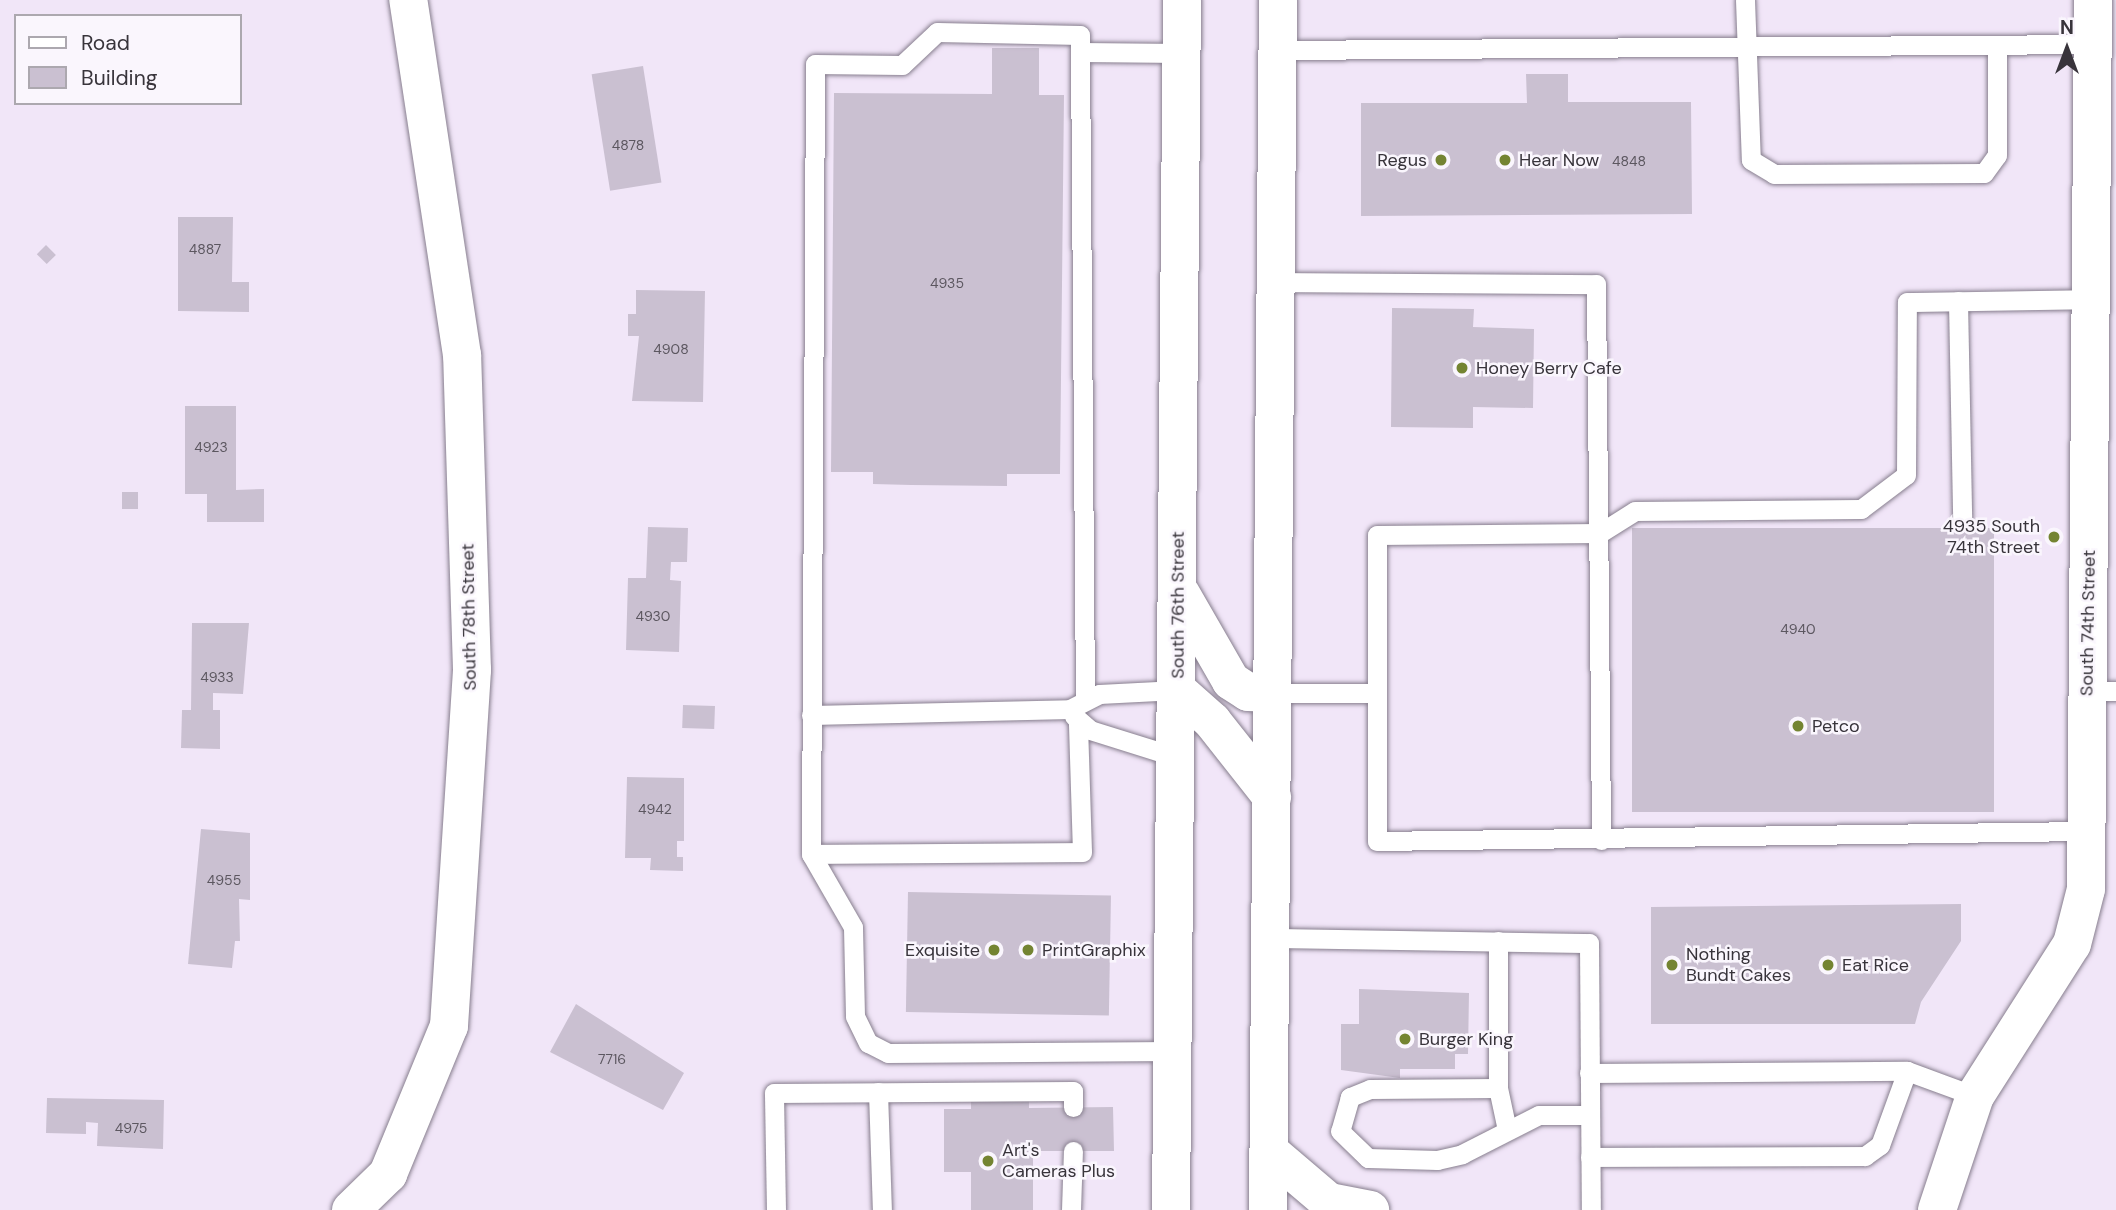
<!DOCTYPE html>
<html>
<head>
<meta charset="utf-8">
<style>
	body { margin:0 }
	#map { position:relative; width:2116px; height:1210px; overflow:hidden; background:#f1e6f8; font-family:"DM Sans",sans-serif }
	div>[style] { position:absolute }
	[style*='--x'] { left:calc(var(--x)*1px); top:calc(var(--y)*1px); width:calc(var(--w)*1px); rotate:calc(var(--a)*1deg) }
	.building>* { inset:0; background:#cac0d1; transform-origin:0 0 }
	.roads { filter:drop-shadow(0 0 2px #877e8e) drop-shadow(0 0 2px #877e8e) }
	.service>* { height:19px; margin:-9.5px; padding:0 9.5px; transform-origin:9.5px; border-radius:9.5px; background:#fff }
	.minor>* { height:38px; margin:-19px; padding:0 19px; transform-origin:19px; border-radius:19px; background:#fff }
	.tertiary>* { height:38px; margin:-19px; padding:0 19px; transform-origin:19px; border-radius:19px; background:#fff }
	.secondary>* { height:38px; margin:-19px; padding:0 19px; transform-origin:19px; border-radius:19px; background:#fff }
	.dots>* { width:19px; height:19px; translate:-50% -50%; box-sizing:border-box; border:4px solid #faf6fd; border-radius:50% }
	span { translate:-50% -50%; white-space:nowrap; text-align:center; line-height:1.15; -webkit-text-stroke:5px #faf6fd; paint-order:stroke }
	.number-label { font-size:14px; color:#5c5760 }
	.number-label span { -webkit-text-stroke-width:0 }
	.poi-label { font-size:18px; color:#38343b }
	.right { translate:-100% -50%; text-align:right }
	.left { translate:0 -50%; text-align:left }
	.street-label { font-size:18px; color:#38343b }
	.legend { position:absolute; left:14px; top:14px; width:228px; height:91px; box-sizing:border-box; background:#faf6fd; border:2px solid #aca8af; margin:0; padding:9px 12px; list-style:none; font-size:21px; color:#38343b }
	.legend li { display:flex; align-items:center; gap:14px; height:35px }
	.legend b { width:35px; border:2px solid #aca8af }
	.north { position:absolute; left:2032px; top:14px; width:70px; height:70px; -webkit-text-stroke:5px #faf6fd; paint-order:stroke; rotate:0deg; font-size:19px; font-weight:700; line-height:28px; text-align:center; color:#38343b }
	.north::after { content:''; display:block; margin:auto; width:24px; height:32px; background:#38343b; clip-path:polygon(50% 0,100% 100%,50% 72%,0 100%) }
</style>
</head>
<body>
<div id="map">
	<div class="building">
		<i style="clip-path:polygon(992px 48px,1039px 48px,1039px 95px,1064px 95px,1060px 474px,1007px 474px,1007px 486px,911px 485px,873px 484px,873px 472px,831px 472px,834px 93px,992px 94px)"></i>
		<i style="left:643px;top:66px;width:118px;height:52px;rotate:81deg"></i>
		<i style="clip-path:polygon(1526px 74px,1568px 74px,1568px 102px,1691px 102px,1692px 214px,1361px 216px,1361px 103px,1527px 103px)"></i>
		<i style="clip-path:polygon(178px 217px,233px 217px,232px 282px,249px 282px,249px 312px,178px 311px)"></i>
		<i style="left:46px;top:245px;width:14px;height:13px;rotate:45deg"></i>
		<i style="clip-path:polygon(636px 290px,705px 291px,703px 402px,632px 401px,639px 336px,628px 336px,628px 314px,636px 314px)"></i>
		<i style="clip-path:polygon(1392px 308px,1474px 309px,1473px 327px,1534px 329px,1533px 408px,1473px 407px,1473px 428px,1391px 427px)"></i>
		<i style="clip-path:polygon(185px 406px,236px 406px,236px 490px,264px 489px,264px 522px,207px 522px,207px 494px,185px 494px)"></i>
		<i style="left:122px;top:492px;width:16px;height:17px"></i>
		<i style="clip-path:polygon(648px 527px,688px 528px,687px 562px,671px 562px,670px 580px,681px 581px,679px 652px,626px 650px,628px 578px,646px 578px)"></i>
		<i style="left:1632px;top:528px;width:362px;height:284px"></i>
		<i style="clip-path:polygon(192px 623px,249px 623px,243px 694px,213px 693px,213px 710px,220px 710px,220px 749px,181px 748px,182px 710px,191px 710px)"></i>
		<i style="left:683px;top:705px;width:32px;height:23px;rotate:2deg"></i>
		<i style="clip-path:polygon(627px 777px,684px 778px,684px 841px,677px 841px,677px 857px,683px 857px,683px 871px,650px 870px,651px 858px,625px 858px)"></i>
		<i style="clip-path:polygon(201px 829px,250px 833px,250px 900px,239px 899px,240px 941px,235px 941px,232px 968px,188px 964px)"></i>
		<i style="left:908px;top:892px;width:203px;height:120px;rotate:1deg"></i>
		<i style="clip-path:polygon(1961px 904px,1961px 941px,1921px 1002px,1915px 1024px,1651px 1024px,1651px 907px)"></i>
		<i style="clip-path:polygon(1359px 989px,1469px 993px,1468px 1054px,1455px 1054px,1455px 1069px,1400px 1069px,1400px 1078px,1341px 1070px,1341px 1024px,1359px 1024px)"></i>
		<i style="clip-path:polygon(576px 1004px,684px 1073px,663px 1110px,550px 1052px)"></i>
		<i style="clip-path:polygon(47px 1098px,164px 1100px,163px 1149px,97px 1146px,98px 1123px,86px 1122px,86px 1134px,46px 1133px)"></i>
		<i style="clip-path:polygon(971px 1100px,1029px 1100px,1029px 1108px,1113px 1107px,1114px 1151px,1033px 1151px,1033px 1210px,971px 1210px,971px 1172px,944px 1172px,944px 1109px,971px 1109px)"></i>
	</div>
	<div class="roads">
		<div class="service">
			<i style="--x:1745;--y:0;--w:160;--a:87.9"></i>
			<i style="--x:1751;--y:160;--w:27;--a:31"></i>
			<i style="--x:1774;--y:174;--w:210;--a:-0.3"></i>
			<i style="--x:1984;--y:173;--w:22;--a:-54"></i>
			<i style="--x:1997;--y:155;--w:110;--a:-90"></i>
			<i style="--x:1278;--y:50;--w:814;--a:-0.42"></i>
			<i style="--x:1080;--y:52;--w:646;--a:89.56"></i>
			<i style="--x:1276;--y:282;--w:320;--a:0.4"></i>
			<i style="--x:1596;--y:284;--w:556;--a:89.48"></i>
			<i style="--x:1958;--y:301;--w:217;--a:88.9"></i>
			<i style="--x:2088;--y:691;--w:28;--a:0"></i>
			<i style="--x:1271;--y:693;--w:106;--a:0"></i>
			<i style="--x:1377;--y:693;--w:148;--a:90"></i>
			<i style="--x:1377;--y:841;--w:710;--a:-0.81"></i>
			<i style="--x:1377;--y:693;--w:158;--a:-90"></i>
			<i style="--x:1377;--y:535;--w:223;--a:-0.5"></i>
			<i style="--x:1600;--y:533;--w:41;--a:-32.2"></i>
			<i style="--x:1635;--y:511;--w:226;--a:-0.5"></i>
			<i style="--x:1861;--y:509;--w:56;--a:-37.1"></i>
			<i style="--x:1906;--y:475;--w:173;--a:-89.7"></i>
			<i style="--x:1907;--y:302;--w:184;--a:-0.9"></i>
			<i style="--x:811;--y:715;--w:259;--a:-1.3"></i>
			<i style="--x:1070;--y:709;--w:33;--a:-27"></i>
			<i style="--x:1099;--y:694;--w:78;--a:-2.9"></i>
			<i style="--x:1074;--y:716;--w:21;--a:41"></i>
			<i style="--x:1090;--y:730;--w:90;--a:17.4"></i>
			<i style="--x:811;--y:854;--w:271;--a:-0.4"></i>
			<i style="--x:1082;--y:852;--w:129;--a:-91.8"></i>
			<i style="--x:1271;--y:938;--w:318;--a:0.9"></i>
			<i style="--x:1589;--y:943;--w:267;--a:89.6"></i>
			<i style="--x:1498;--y:941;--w:147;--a:90"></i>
			<i style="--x:1498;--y:1088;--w:43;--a:77.9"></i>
			<i style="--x:1173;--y:1051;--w:285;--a:179.6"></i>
			<i style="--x:888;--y:1053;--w:22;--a:-153"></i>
			<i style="--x:868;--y:1043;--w:30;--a:-116"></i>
			<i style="--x:855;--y:1016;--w:89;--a:-91.3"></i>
			<i style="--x:853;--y:927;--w:84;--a:-119.9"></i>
			<i style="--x:811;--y:854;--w:790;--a:-89.71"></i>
			<i style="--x:815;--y:64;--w:87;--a:0.7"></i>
			<i style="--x:902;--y:65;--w:48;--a:-43.3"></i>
			<i style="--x:937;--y:32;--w:143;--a:1.2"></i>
			<i style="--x:1080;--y:35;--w:17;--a:90"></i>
			<i style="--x:1080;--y:52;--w:101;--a:0.6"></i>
			<i style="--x:1907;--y:1071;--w:72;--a:20.2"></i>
			<i style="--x:1589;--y:1073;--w:318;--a:-0.4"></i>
			<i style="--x:1907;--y:1071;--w:79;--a:110"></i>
			<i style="--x:1880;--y:1145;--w:19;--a:144"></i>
			<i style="--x:1865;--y:1156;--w:275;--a:179.8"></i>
			<i style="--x:1498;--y:1088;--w:128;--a:179.6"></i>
			<i style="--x:1370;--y:1089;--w:22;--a:158"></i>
			<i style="--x:1350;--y:1097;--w:35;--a:106"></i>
			<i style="--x:1340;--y:1131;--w:39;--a:44"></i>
			<i style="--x:1368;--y:1158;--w:69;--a:1.7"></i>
			<i style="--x:1437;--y:1160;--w:26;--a:-13"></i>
			<i style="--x:1462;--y:1154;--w:86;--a:-26.9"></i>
			<i style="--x:1539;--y:1115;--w:51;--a:0"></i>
			<i style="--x:878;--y:1092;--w:118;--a:88.1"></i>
			<i style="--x:776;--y:1210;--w:117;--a:-91"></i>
			<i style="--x:774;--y:1093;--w:299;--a:-0.4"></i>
			<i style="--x:1073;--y:1091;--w:16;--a:90"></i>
			<i style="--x:1071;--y:1210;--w:59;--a:-88.1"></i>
		</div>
		<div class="minor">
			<i style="--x:351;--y:1210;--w:52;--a:-44.2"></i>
			<i style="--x:388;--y:1174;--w:160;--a:-67.6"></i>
			<i style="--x:449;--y:1026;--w:357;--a:-86.3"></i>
			<i style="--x:472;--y:670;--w:315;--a:-91.8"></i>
			<i style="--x:462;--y:355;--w:359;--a:-98.6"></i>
		</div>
		<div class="tertiary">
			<i style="--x:1937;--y:1210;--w:120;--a:-71.6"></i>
			<i style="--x:1975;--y:1096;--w:180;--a:-57.5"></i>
			<i style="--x:2072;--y:944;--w:57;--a:-75.7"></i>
			<i style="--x:2086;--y:889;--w:889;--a:-89.55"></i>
		</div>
		<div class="secondary">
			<i style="--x:1181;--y:594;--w:100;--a:60.1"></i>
			<i style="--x:1231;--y:681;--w:20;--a:33"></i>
			<i style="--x:1248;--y:692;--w:23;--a:2"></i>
			<i style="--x:1177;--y:690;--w:47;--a:41.5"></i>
			<i style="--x:1212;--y:721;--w:97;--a:51.7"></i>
			<i style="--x:1269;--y:1151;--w:79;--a:40.4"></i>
			<i style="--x:1329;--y:1202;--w:42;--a:11"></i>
			<i style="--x:1171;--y:1210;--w:1210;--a:-89.48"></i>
			<i style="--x:1268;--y:1210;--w:1210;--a:-89.53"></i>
		</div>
	</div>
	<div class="dots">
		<i style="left:1441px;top:160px;background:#748432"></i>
		<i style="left:1505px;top:160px;background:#748432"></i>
		<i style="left:1462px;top:368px;background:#748432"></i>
		<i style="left:2054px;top:537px;background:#748432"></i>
		<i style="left:1798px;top:726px;background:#748432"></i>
		<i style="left:994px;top:950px;background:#748432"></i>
		<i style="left:1028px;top:950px;background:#748432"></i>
		<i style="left:1672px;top:965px;background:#748432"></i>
		<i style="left:1828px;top:965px;background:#748432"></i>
		<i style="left:1405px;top:1039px;background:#748432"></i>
		<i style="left:988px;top:1161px;background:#748432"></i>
	</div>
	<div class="number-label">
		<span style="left:628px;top:145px">4878</span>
		<span style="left:1629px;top:161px">4848</span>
		<span style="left:205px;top:249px">4887</span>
		<span style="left:947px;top:283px">4935</span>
		<span style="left:671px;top:349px">4908</span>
		<span style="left:211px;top:447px">4923</span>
		<span style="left:653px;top:616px">4930</span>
		<span style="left:1798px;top:629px">4940</span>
		<span style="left:217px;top:677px">4933</span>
		<span style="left:655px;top:809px">4942</span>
		<span style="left:224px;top:880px">4955</span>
		<span style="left:612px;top:1059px">7716</span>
		<span style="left:131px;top:1128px">4975</span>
	</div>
	<div class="poi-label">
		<span class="right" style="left:1427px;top:160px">Regus</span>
		<span class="left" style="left:1519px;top:160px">Hear Now</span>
		<span class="left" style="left:1476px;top:368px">Honey Berry Cafe</span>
		<span class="right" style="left:2040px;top:537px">4935 South<br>74th Street</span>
		<span class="left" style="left:1812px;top:726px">Petco</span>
		<span class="right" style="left:980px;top:950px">Exquisite</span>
		<span class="left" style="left:1042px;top:950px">PrintGraphix</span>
		<span class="left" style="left:1686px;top:965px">Nothing<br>Bundt Cakes</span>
		<span class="left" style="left:1842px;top:965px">Eat Rice</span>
		<span class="left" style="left:1419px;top:1039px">Burger King</span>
		<span class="left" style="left:1002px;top:1161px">Art's<br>Cameras Plus</span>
	</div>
	<div class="street-label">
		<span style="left:1178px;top:605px;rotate:-90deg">South 76th Street</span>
		<span style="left:469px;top:617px;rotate:-91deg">South 78th Street</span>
		<span style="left:2088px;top:623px;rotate:-89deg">South 74th Street</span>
	</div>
	<ul class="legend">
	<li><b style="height:9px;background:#fff"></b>Road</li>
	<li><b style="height:19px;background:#cac0d1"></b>Building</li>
	</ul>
	<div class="north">N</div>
</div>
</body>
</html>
